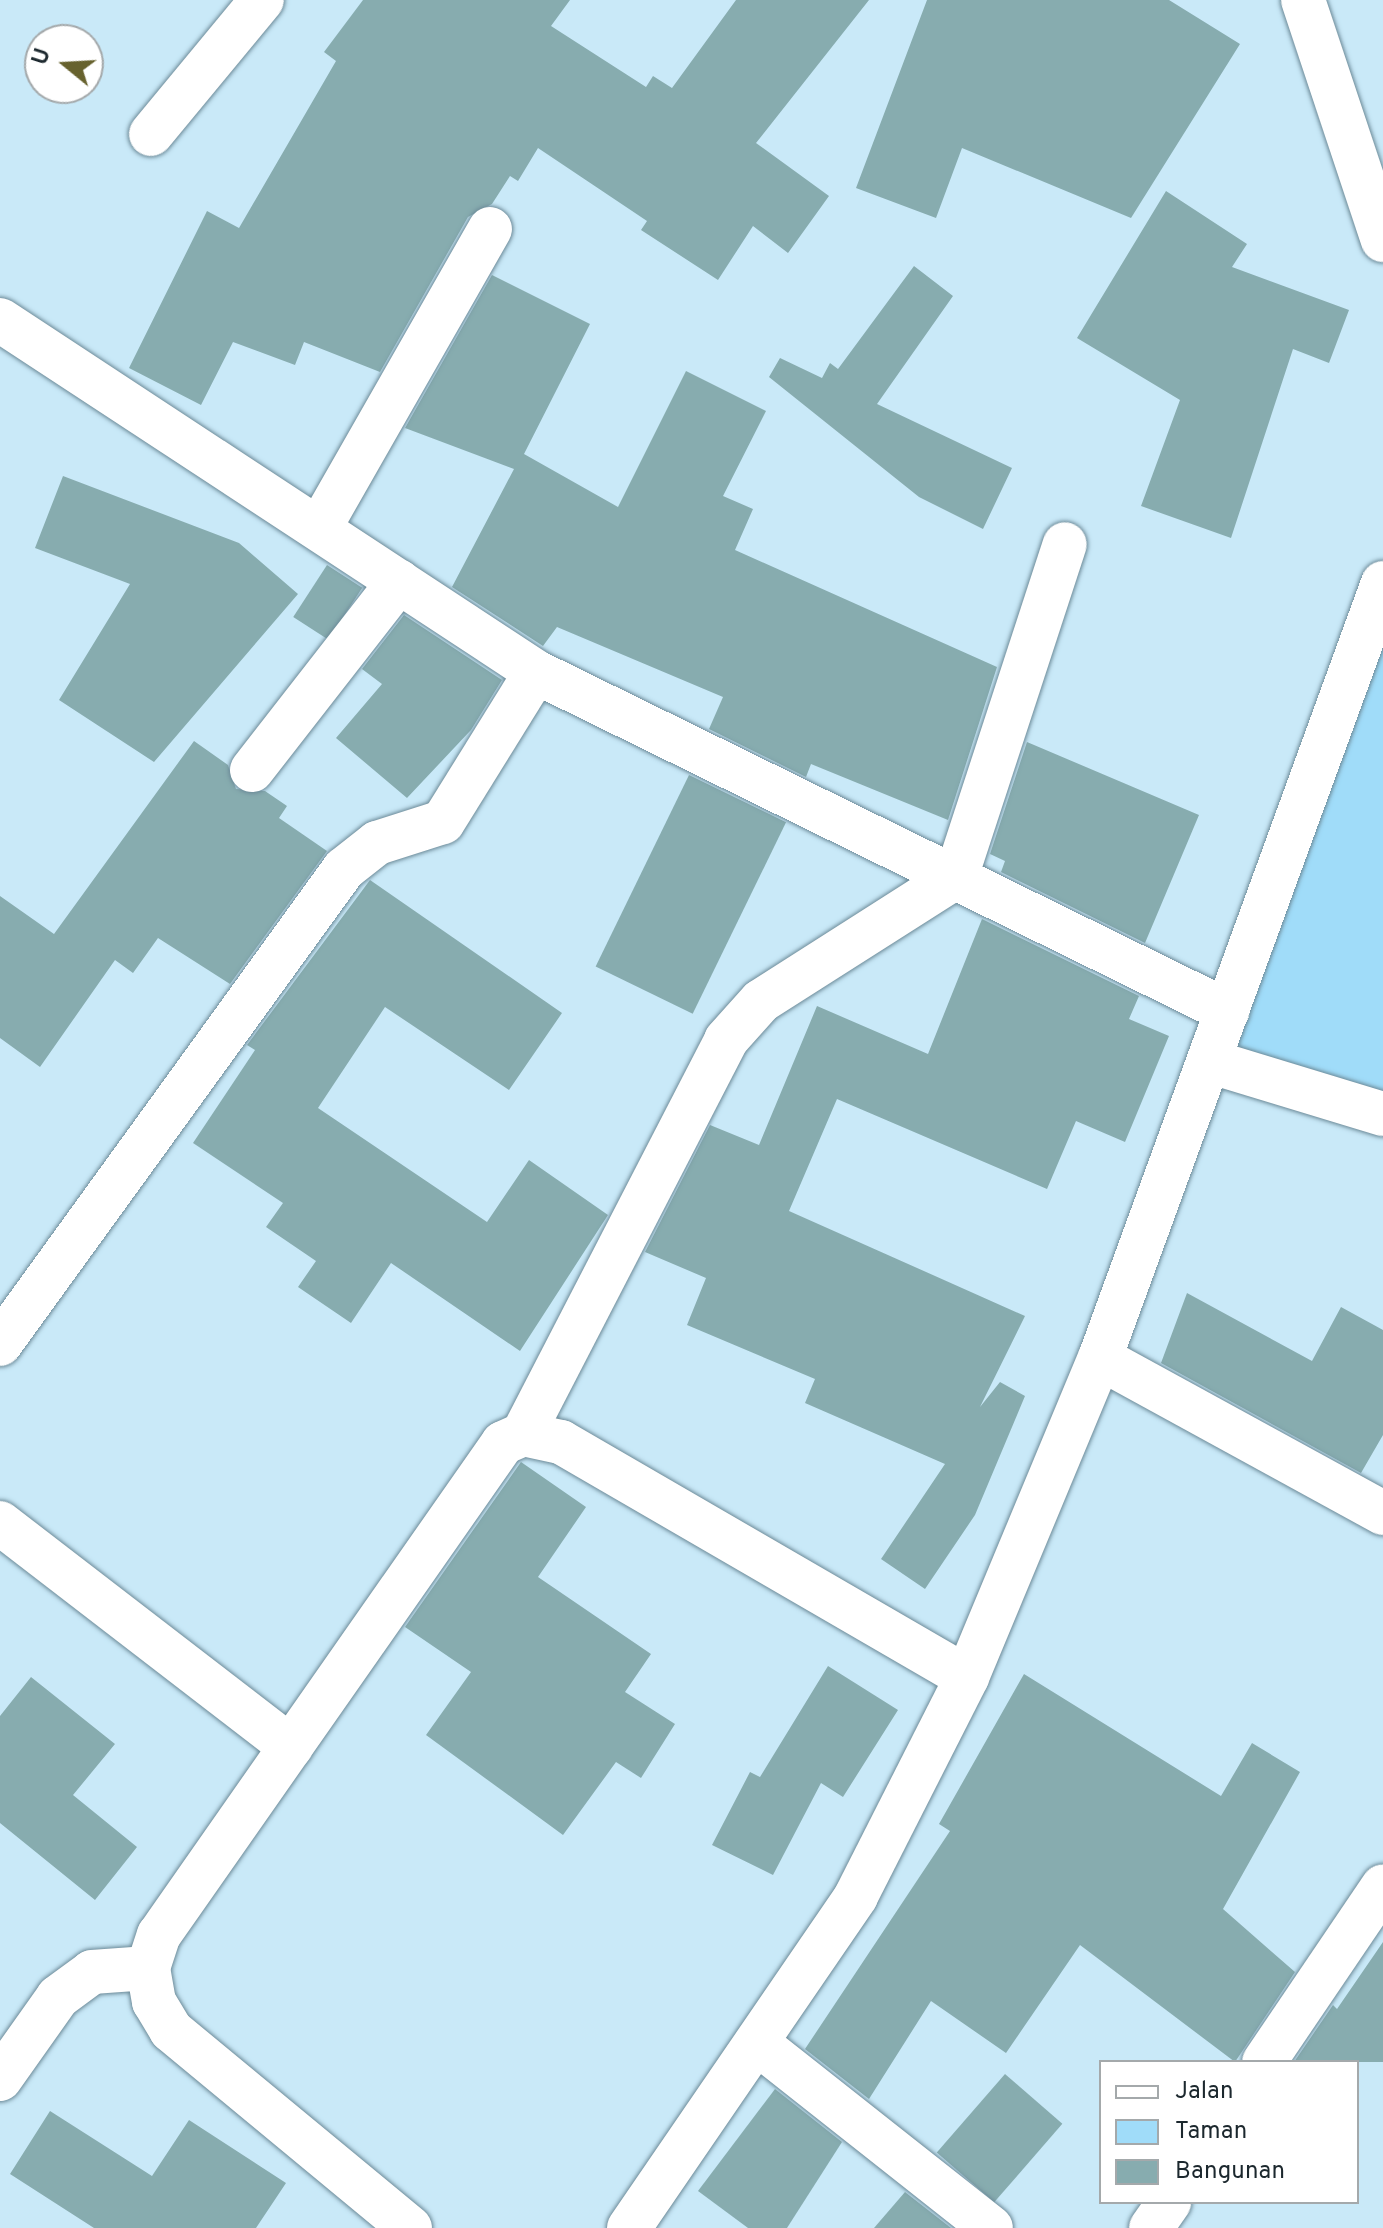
<!DOCTYPE html>
<html>
<head>
<meta charset="utf-8">
<style>
	body { margin:0 }
	#map { position:relative; width:1383px; height:2228px; overflow:hidden; background:#c9e9f8; font-family:Overpass,sans-serif }
	div>[style] { position:absolute }
	[style*='--x'] { left:calc(var(--x)*1px); top:calc(var(--y)*1px); width:calc(var(--w)*1px); rotate:calc(var(--a)*1deg) }
	.green>* { inset:0; background:#a0dcf9 }
	.building>* { inset:0; background:#87acaf; transform-origin:0 0 }
	.roads { filter:drop-shadow(0 0 2px #6c8a98) drop-shadow(0 0 2px #6c8a98) }
	.minor>* { height:44px; margin:-22px; padding:0 22px; transform-origin:22px; border-radius:22px; background:#fff }
	.tertiary>* { height:44px; margin:-22px; padding:0 22px; transform-origin:22px; border-radius:22px; background:#fff }
	span { translate:-50% -50%; white-space:nowrap; text-align:center; line-height:1.15; -webkit-text-stroke:6px #fff; paint-order:stroke }
	.legend { position:absolute; left:1099px; top:2060px; width:260px; height:144px; box-sizing:border-box; background:#fff; border:2px solid #a4a9ab; margin:0; padding:10px 14px; list-style:none; font-size:24px; color:#1c282e }
	.legend li { display:flex; align-items:center; gap:16px; height:40px }
	.legend b { width:40px; border:2px solid #a4a9ab }
	.north { position:absolute; left:24px; top:24px; width:80px; height:80px; box-sizing:border-box; background:#fff; border:2px solid #a4a9ab; border-radius:50%; rotate:288deg; font-size:22px; font-weight:700; line-height:32px; text-align:center; color:#1c282e }
	.north::after { content:''; display:block; margin:auto; width:28px; height:36px; background:#67622e; clip-path:polygon(50% 0,100% 100%,50% 72%,0 100%) }
</style>
</head>
<body>
<div id="map">
	<div class="green">
		<i style="clip-path:polygon(1383px 635px,1383px 1092px,1224px 1044px)"></i>
	</div>
	<div class="building">
		<i style="clip-path:polygon(363px 0,570px 0,551px 26px,646px 87px,653px 76px,672px 88px,736px 0,869px 0,756px 143px,829px 196px,788px 253px,753px 226px,718px 280px,641px 230px,647px 221px,538px 148px,518px 181px,510px 176px,492px 204px,468px 217px,380px 372px,304px 342px,295px 365px,233px 342px,201px 405px,129px 368px,207px 211px,239px 228px,336px 61px,324px 52px)"></i>
		<i style="clip-path:polygon(927px 0,1169px 0,1240px 44px,1131px 218px,962px 148px,936px 218px,856px 188px)"></i>
		<i style="clip-path:polygon(1166px 191px,1247px 244px,1232px 267px,1349px 310px,1329px 363px,1293px 349px,1231px 538px,1141px 506px,1180px 400px,1077px 338px)"></i>
		<i style="clip-path:polygon(914px 266px,953px 296px,877px 404px,1012px 468px,983px 529px,919px 497px,769px 377px,780px 358px,822px 378px,830px 363px,838px 369px)"></i>
		<i style="clip-path:polygon(492px 275px,590px 324px,524px 454px,618px 507px,686px 371px,766px 411px,723px 496px,753px 509px,735px 550px,997px 667px,948px 820px,811px 764px,806px 777px,709px 729px,723px 697px,557px 627px,543px 646px,452px 587px,514px 469px,405px 428px)"></i>
		<i style="clip-path:polygon(63px 476px,239px 543px,298px 594px,154px 762px,59px 700px,130px 584px,35px 548px)"></i>
		<i style="left:327px;top:565px;width:42px;height:62px;rotate:33deg"></i>
		<i style="clip-path:polygon(404px 615px,502px 680px,471px 730px,407px 798px,336px 738px,382px 684px,362px 669px)"></i>
		<i style="clip-path:polygon(194px 741px,228px 765px,236px 789px,265px 791px,287px 806px,279px 818px,327px 851px,230px 984px,158px 938px,133px 973px,115px 960px,40px 1067px,0 1038px,0 896px,54px 934px)"></i>
		<i style="clip-path:polygon(1027px 742px,1199px 815px,1145px 943px,1001px 872px,1005px 861px,990px 854px)"></i>
		<i style="left:689px;top:775px;width:108px;height:213px;rotate:26deg"></i>
		<i style="clip-path:polygon(370px 880px,562px 1013px,509px 1090px,385px 1007px,318px 1108px,487px 1222px,529px 1160px,608px 1215px,520px 1351px,391px 1263px,351px 1323px,298px 1287px,316px 1261px,266px 1227px,283px 1203px,193px 1143px,255px 1050px,247px 1045px)"></i>
		<i style="clip-path:polygon(982px 919px,1139px 996px,1129px 1019px,1169px 1036px,1125px 1142px,1076px 1121px,1047px 1189px,837px 1099px,789px 1211px,1025px 1316px,980px 1407px,1000px 1382px,1025px 1396px,975px 1515px,925px 1589px,881px 1559px,945px 1464px,805px 1403px,815px 1379px,687px 1325px,706px 1278px,645px 1252px,710px 1125px,759px 1145px,817px 1006px,928px 1054px)"></i>
		<i style="clip-path:polygon(1187px 1293px,1312px 1361px,1341px 1307px,1383px 1330px,1383px 1435px,1361px 1473px,1161px 1363px)"></i>
		<i style="clip-path:polygon(521px 1462px,586px 1507px,538px 1577px,651px 1654px,625px 1692px,675px 1724px,641px 1778px,616px 1762px,563px 1835px,426px 1735px,471px 1672px,405px 1627px)"></i>
		<i style="clip-path:polygon(828px 1666px,898px 1710px,843px 1797px,821px 1783px,773px 1875px,712px 1845px,750px 1772px,760px 1777px)"></i>
		<i style="clip-path:polygon(1024px 1674px,1221px 1796px,1252px 1743px,1300px 1772px,1223px 1909px,1295px 1972px,1235px 2062px,1080px 1945px,1006px 2053px,931px 2001px,869px 2099px,805px 2049px,950px 1831px,939px 1824px)"></i>
		<i style="clip-path:polygon(31px 1677px,115px 1744px,73px 1795px,137px 1847px,95px 1900px,0 1823px,0 1716px)"></i>
		<i style="clip-path:polygon(1383px 1942px,1383px 2062px,1294px 2062px,1333px 2005px,1337px 2009px)"></i>
		<i style="left:1005px;top:2074px;width:76px;height:104px;rotate:41deg"></i>
		<i style="clip-path:polygon(775px 2089px,842px 2142px,787px 2228px,748px 2228px,698px 2191px)"></i>
		<i style="clip-path:polygon(50px 2111px,152px 2176px,189px 2120px,286px 2183px,256px 2228px,94px 2228px,10px 2174px)"></i>
		<i style="clip-path:polygon(905px 2192px,951px 2228px,874px 2228px)"></i>
	</div>
	<div class="roads">
		<div class="minor">
			<i style="--x:151;--y:134;--w:174;--a:-50.4"></i>
			<i style="--x:0;--y:320;--w:641;--a:33.29"></i>
			<i style="--x:536;--y:672;--w:770;--a:26.13"></i>
			<i style="--x:320;--y:527;--w:343;--a:-60.3"></i>
			<i style="--x:252;--y:770;--w:239;--a:-52.1"></i>
			<i style="--x:1212;--y:1062;--w:179;--a:16.9"></i>
			<i style="--x:0;--y:1344;--w:586;--a:-54.09"></i>
			<i style="--x:344;--y:869;--w:42;--a:-38.2"></i>
			<i style="--x:377;--y:843;--w:69;--a:-17.7"></i>
			<i style="--x:443;--y:822;--w:176;--a:-58.2"></i>
			<i style="--x:1100;--y:1358;--w:323;--a:28.7"></i>
			<i style="--x:523;--y:1434;--w:443;--a:-62.7"></i>
			<i style="--x:726;--y:1040;--w:52;--a:-48.1"></i>
			<i style="--x:761;--y:1001;--w:231;--a:-32.5"></i>
			<i style="--x:956;--y:877;--w:350;--a:-71.9"></i>
			<i style="--x:0;--y:1523;--w:367;--a:37.6"></i>
			<i style="--x:757;--y:2043;--w:298;--a:38.3"></i>
			<i style="--x:1264;--y:2062;--w:212;--a:-55.9"></i>
			<i style="--x:0;--y:2079;--w:100;--a:-54.7"></i>
			<i style="--x:58;--y:1997;--w:42;--a:-36.3"></i>
			<i style="--x:92;--y:1972;--w:56;--a:-4.1"></i>
			<i style="--x:410;--y:2228;--w:310;--a:-140.4"></i>
			<i style="--x:171;--y:2030;--w:33;--a:-121"></i>
			<i style="--x:154;--y:2002;--w:35;--a:-100"></i>
			<i style="--x:148;--y:1968;--w:35;--a:-72"></i>
			<i style="--x:159;--y:1935;--w:600;--a:-55.04"></i>
			<i style="--x:503;--y:1443;--w:22;--a:-24"></i>
			<i style="--x:523;--y:1434;--w:39;--a:12"></i>
			<i style="--x:561;--y:1442;--w:469;--a:30.1"></i>
			<i style="--x:1151;--y:2228;--w:32;--a:-55"></i>
		</div>
		<div class="tertiary">
			<i style="--x:1303;--y:0;--w:253;--a:71.6"></i>
			<i style="--x:629;--y:2228;--w:402;--a:-55.6"></i>
			<i style="--x:856;--y:1896;--w:246;--a:-63.1"></i>
			<i style="--x:967;--y:1677;--w:346;--a:-67.4"></i>
			<i style="--x:1100;--y:1358;--w:825;--a:-69.94"></i>
		</div>
	</div>
	<ul class="legend">
	<li><b style="height:10px;background:#fff"></b>Jalan</li>
	<li><b style="height:22px;background:#a0dcf9"></b>Taman</li>
	<li><b style="height:22px;background:#87acaf"></b>Bangunan</li>
	</ul>
	<div class="north">U</div>
</div>
</body>
</html>
